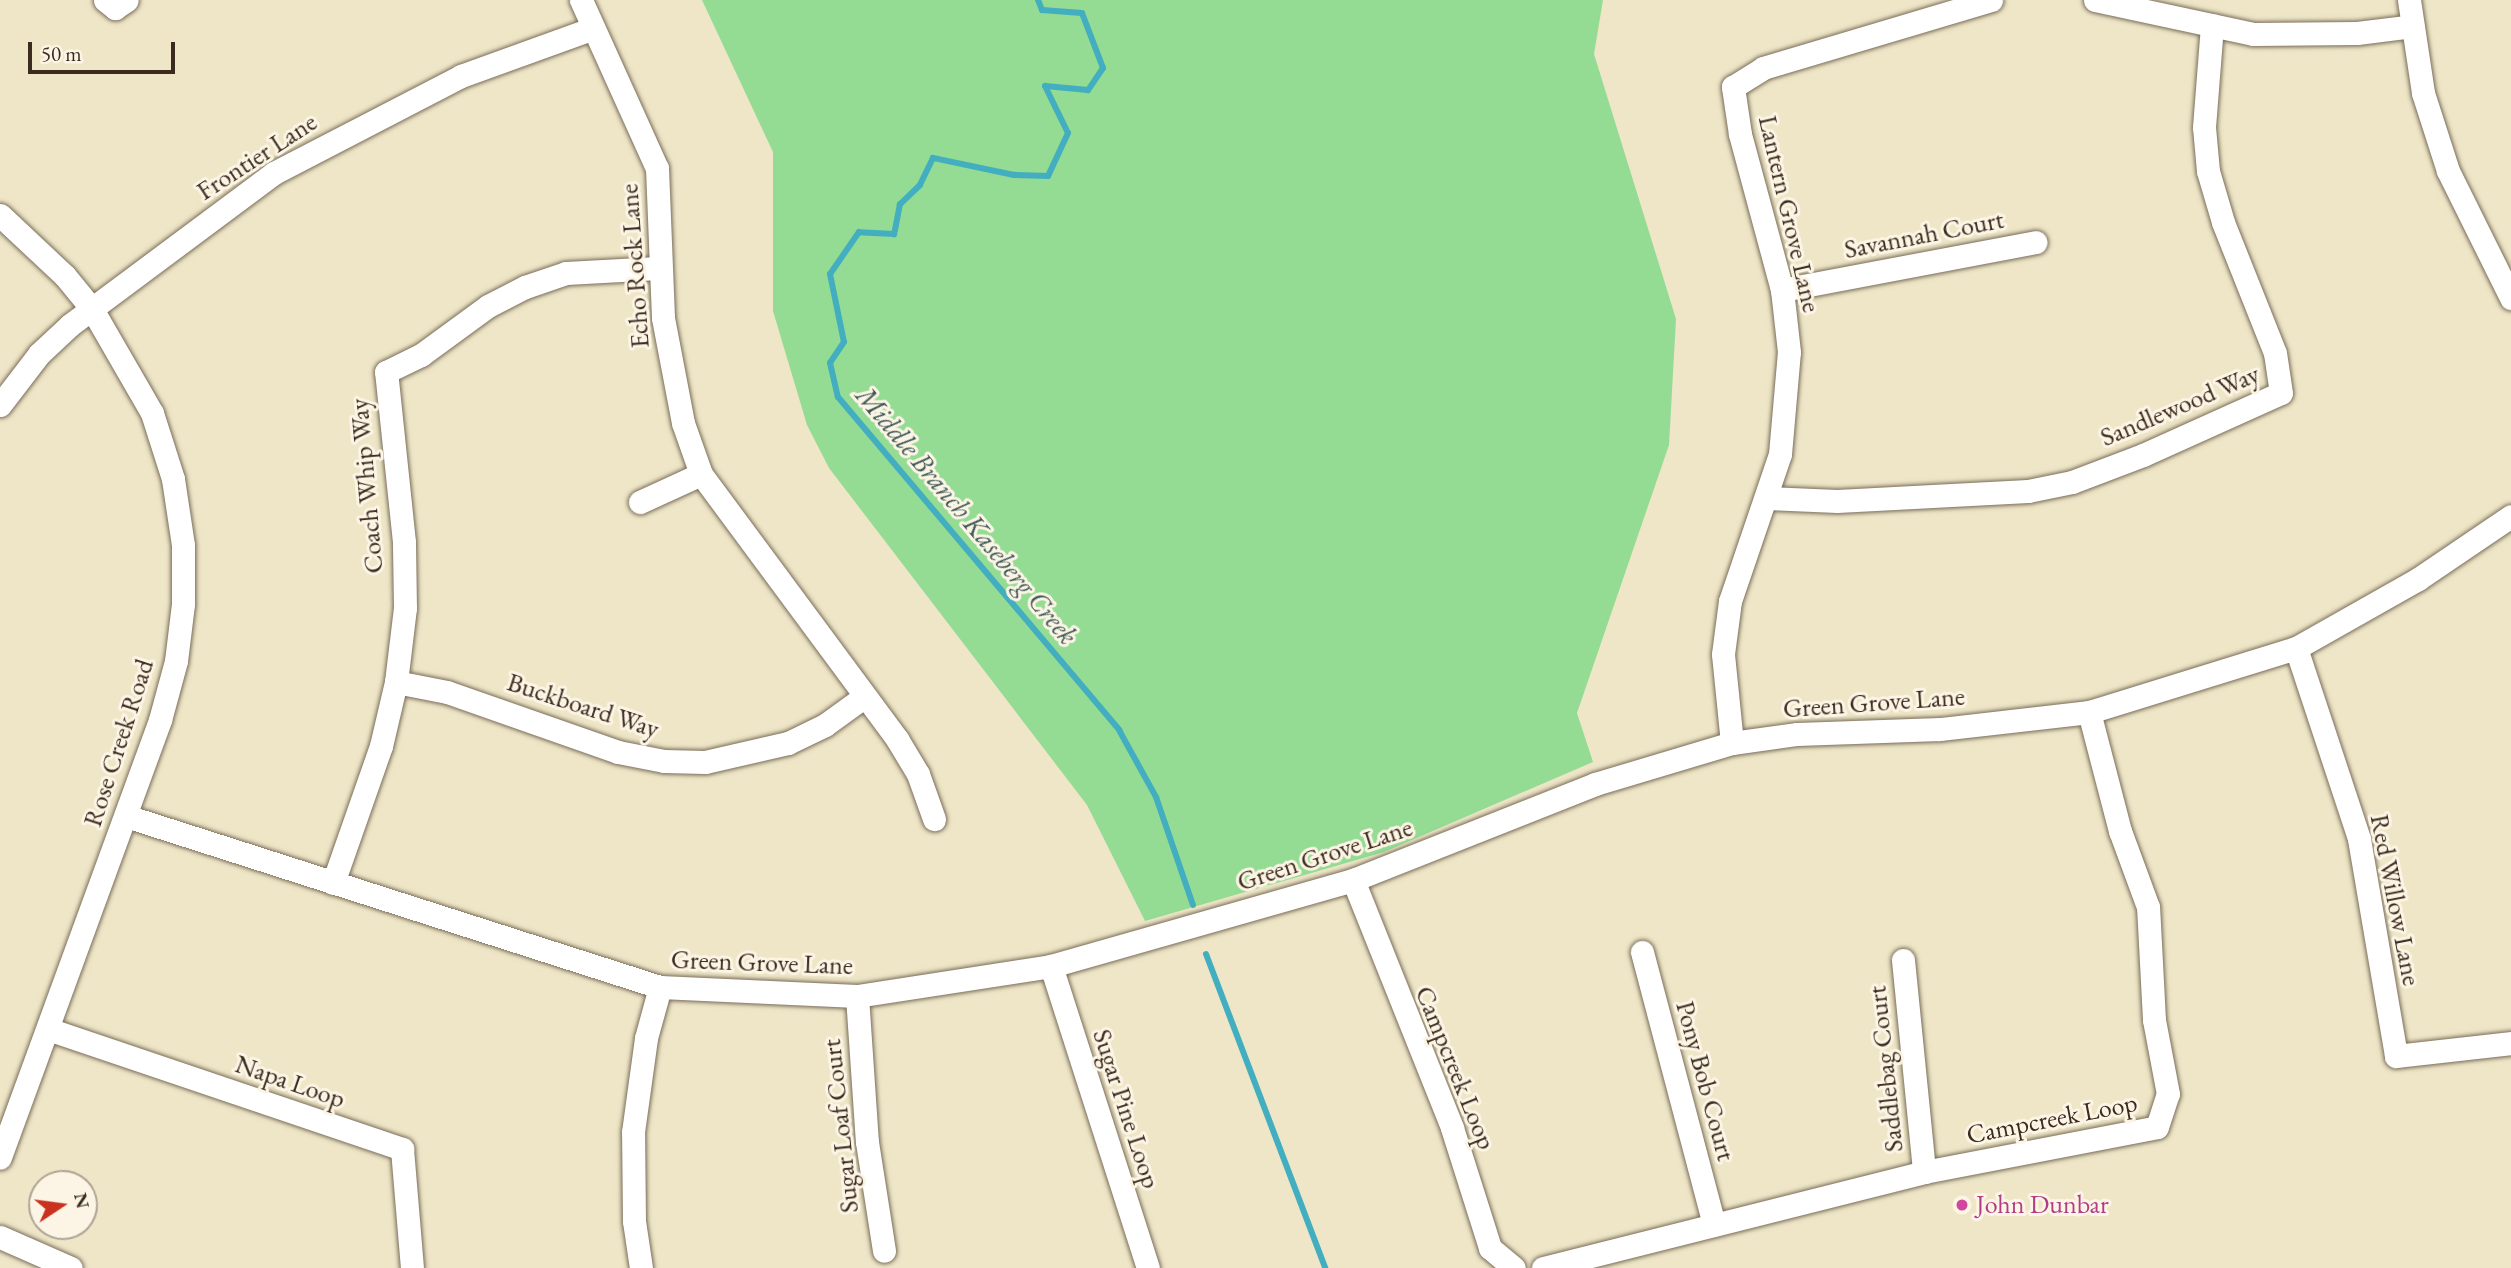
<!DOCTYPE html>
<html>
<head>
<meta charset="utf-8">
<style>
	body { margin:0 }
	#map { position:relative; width:2511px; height:1268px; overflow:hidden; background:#eee6c7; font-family:"EB Garamond",serif }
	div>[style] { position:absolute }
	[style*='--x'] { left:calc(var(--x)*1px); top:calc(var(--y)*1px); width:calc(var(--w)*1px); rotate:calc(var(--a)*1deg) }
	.green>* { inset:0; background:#94db94 }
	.stream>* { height:6px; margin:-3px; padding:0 3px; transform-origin:3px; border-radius:3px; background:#42aec0 }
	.roads { filter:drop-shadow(0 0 2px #7a6c59) drop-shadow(0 0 2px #7a6c59) }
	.street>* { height:23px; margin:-11.5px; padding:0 11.5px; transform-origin:11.5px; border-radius:11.5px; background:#fff }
	.dots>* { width:19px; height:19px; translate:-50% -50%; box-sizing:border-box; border:4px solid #fcf5e5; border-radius:50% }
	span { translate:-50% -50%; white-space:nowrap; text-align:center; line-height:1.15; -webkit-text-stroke:6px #fcf5e5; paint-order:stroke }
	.street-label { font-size:26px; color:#3b2a1e }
	.hotel-label { font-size:26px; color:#b23c85 }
	.left { translate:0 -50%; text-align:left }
	.water-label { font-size:28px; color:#3d5857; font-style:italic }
	.north { position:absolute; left:28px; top:1170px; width:70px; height:70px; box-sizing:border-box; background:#fcf5e5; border:2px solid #afa495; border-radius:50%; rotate:77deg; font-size:19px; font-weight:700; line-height:28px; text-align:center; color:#3b2a1e }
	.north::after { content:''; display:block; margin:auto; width:24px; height:32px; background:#c8321e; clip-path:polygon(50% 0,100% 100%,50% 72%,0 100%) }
	.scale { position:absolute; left:28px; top:42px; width:147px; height:32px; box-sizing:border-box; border:4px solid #3b2a1e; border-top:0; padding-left:9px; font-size:21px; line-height:24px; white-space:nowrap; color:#3b2a1e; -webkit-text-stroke:5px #fcf5e5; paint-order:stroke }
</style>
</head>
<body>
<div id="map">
	<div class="green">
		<i style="clip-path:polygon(702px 0,1603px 0,1594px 54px,1676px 319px,1669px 445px,1577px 713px,1593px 762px,1384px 852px,1145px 921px,1087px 805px,829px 468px,807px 425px,773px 311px,773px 152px)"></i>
	</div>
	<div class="stream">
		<i style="--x:1038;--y:0;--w:11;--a:68"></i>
		<i style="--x:1042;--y:10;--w:40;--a:4.3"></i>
		<i style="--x:1082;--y:13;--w:59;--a:69.1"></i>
		<i style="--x:1103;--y:68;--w:27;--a:124"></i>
		<i style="--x:1088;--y:90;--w:43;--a:-174.7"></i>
		<i style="--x:1045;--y:86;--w:52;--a:63.9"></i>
		<i style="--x:1068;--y:133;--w:47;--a:114.9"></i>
		<i style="--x:1048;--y:176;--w:34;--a:-178"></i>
		<i style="--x:1014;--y:175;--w:83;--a:-168.1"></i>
		<i style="--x:933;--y:158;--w:30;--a:116"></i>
		<i style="--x:920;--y:185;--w:28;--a:136"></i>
		<i style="--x:900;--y:204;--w:31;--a:101"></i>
		<i style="--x:894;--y:234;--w:35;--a:-177"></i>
		<i style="--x:859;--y:232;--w:51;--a:124.6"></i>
		<i style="--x:830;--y:274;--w:69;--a:78.4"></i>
		<i style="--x:844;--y:342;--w:25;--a:124"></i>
		<i style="--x:830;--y:363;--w:35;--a:77"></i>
		<i style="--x:838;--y:397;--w:436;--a:49.8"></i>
		<i style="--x:1119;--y:730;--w:77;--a:61.1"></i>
		<i style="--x:1156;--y:797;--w:114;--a:71.1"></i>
		<i style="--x:1206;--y:954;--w:336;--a:69.2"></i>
	</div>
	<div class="roads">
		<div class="street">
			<i style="--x:105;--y:0;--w:13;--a:39"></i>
			<i style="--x:115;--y:8;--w:14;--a:-34"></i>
			<i style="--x:581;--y:0;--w:184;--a:65.7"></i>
			<i style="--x:657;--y:168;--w:150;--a:87.7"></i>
			<i style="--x:663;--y:318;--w:107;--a:79.2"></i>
			<i style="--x:683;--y:423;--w:54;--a:70.6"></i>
			<i style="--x:701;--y:474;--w:330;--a:53.5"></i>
			<i style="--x:897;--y:739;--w:41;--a:59"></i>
			<i style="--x:918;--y:774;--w:48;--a:70.4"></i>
			<i style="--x:2095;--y:0;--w:162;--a:12.1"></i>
			<i style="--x:2253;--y:34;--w:104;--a:-0.6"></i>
			<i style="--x:2357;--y:33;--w:56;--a:-7.1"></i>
			<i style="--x:2409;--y:0;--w:94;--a:81.4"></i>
			<i style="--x:2423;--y:93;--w:82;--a:72.2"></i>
			<i style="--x:2448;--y:171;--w:142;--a:63.6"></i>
			<i style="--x:0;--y:215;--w:89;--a:43.2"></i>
			<i style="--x:65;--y:276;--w:43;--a:50.7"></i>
			<i style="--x:92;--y:309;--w:120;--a:60"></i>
			<i style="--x:152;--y:413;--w:69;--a:72.3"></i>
			<i style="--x:173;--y:479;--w:67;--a:81.4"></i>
			<i style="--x:183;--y:545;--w:59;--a:90"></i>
			<i style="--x:183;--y:604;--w:57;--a:97"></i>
			<i style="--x:176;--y:661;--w:61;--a:105.2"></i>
			<i style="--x:160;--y:720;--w:466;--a:110.1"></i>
			<i style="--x:1782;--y:290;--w:258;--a:-10.7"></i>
			<i style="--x:0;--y:405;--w:64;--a:-52.6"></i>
			<i style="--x:39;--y:354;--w:42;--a:-43.1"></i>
			<i style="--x:70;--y:325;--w:254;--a:-36.7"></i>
			<i style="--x:274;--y:173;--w:211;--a:-27.4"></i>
			<i style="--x:461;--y:76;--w:138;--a:-19.9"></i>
			<i style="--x:1767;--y:498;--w:70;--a:2.5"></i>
			<i style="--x:1837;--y:501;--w:191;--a:-3"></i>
			<i style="--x:2028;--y:491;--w:45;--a:-11.6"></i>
			<i style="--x:2072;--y:482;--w:76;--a:-20.8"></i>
			<i style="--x:2143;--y:455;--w:151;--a:-24.2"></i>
			<i style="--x:2281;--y:393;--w:40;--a:-98.5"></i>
			<i style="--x:2275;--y:353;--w:141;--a:-111.7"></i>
			<i style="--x:2223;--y:222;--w:53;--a:-106.4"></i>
			<i style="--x:2208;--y:171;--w:44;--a:-95.2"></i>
			<i style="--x:2204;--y:127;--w:102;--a:-85.5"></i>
			<i style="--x:640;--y:502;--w:67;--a:-24.7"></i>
			<i style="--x:2296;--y:648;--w:201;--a:71.7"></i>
			<i style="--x:2359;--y:839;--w:220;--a:80.3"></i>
			<i style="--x:2396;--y:1056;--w:116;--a:-6.4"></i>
			<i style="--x:396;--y:682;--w:52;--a:11.1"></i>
			<i style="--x:447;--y:692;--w:181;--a:19.3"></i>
			<i style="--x:618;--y:752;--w:47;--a:11.1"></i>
			<i style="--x:664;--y:761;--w:41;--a:1.4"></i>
			<i style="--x:705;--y:762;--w:85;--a:-12.9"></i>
			<i style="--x:788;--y:743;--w:41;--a:-25.9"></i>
			<i style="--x:825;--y:725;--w:49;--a:-35.9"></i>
			<i style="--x:1732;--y:743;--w:89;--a:-95.8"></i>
			<i style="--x:1723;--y:654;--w:53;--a:-82.5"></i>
			<i style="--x:1730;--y:601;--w:155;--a:-71.2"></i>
			<i style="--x:1780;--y:454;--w:102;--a:-85"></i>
			<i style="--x:1789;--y:352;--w:62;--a:-96.4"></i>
			<i style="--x:1782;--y:290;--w:162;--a:-105.1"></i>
			<i style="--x:1740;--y:134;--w:48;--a:-98.5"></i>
			<i style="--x:1733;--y:87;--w:36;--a:-32"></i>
			<i style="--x:1763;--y:68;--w:238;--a:-16.6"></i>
			<i style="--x:126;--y:816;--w:561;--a:17.76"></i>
			<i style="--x:660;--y:987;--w:197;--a:2.6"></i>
			<i style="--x:857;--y:996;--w:196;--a:-8.8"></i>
			<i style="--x:1051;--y:966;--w:314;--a:-15.9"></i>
			<i style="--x:1353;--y:880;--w:260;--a:-21.6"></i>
			<i style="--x:1595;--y:784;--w:143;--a:-16.7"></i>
			<i style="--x:1732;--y:743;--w:66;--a:-7.9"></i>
			<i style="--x:1797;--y:734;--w:143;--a:-2"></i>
			<i style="--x:1940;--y:729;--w:150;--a:-6.5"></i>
			<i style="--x:2089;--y:712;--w:217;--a:-17.2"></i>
			<i style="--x:2296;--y:648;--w:140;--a:-29.5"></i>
			<i style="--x:2418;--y:579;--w:112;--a:-34.1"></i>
			<i style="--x:1353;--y:880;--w:267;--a:68.2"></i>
			<i style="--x:1452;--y:1128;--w:126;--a:72.4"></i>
			<i style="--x:1490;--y:1248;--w:31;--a:40"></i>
			<i style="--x:333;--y:883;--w:145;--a:-70.7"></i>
			<i style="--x:381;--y:746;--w:66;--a:-76.8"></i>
			<i style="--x:396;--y:682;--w:75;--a:-83.1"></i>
			<i style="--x:405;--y:608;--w:66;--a:-90.9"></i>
			<i style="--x:404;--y:542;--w:171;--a:-96"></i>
			<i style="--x:386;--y:372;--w:39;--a:-26"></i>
			<i style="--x:421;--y:355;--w:83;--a:-36.2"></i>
			<i style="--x:488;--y:306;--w:42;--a:-27.2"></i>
			<i style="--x:525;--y:287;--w:43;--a:-18.9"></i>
			<i style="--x:566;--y:273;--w:92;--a:-3.1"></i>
			<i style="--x:1642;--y:952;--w:282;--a:75.2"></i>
			<i style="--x:1903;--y:960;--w:213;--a:84.3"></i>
			<i style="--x:1051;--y:966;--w:317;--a:72.2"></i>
			<i style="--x:857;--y:996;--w:146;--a:86.1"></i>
			<i style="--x:867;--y:1142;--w:110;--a:81.1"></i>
			<i style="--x:48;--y:1029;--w:374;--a:18.7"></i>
			<i style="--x:402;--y:1149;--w:119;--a:85.2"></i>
			<i style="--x:0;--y:1237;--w:77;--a:23.6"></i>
			<i style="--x:641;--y:1268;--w:48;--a:-98.5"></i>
			<i style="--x:634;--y:1221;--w:89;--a:-90.6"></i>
			<i style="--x:633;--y:1132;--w:95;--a:-82.1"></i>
			<i style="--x:646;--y:1038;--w:53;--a:-74.6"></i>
			<i style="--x:1543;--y:1268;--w:393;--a:-14.1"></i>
			<i style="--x:1924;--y:1172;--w:237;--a:-10.9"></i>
			<i style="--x:2157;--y:1127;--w:35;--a:-72"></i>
			<i style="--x:2168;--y:1094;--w:75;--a:-100.7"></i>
			<i style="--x:2154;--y:1020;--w:113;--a:-93"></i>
			<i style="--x:2148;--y:907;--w:81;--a:-110.2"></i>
			<i style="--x:2120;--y:831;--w:123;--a:-104.6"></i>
		</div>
	</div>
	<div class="dots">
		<i style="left:1962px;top:1205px;background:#d1479c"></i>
	</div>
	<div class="street-label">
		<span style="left:257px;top:157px;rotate:-33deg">Frontier Lane</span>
		<span style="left:1789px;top:214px;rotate:77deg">Lantern Grove Lane</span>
		<span style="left:1924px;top:235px;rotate:-11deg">Savannah Court</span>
		<span style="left:635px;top:266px;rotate:-94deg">Echo Rock Lane</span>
		<span style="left:2180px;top:406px;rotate:-23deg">Sandlewood Way</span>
		<span style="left:367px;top:486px;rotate:-95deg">Coach Whip Way</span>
		<span style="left:1874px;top:703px;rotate:-4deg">Green Grove Lane</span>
		<span style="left:583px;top:706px;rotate:18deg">Buckboard Way</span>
		<span style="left:119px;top:743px;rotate:-72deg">Rose Creek Road</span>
		<span style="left:1325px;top:855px;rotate:-18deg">Green Grove Lane</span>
		<span style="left:2395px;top:900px;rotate:79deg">Red Willow Lane</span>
		<span style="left:762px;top:963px;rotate:2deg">Green Grove Lane</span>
		<span style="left:1455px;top:1068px;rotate:68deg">Campcreek Loop</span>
		<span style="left:1886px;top:1069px;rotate:-96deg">Saddlebag Court</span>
		<span style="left:1705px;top:1081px;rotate:75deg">Pony Bob Court</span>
		<span style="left:290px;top:1082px;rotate:19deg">Napa Loop</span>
		<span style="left:1126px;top:1109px;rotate:72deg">Sugar Pine Loop</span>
		<span style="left:2052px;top:1119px;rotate:-11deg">Campcreek Loop</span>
		<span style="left:841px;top:1126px;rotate:-96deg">Sugar Loaf Court</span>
	</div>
	<div class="hotel-label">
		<span class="left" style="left:1976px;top:1205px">John Dunbar</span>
	</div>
	<div class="water-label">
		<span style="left:967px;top:515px;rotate:50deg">Middle Branch Kaseberg Creek</span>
	</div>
	<div class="north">N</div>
	<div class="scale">50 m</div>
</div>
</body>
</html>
